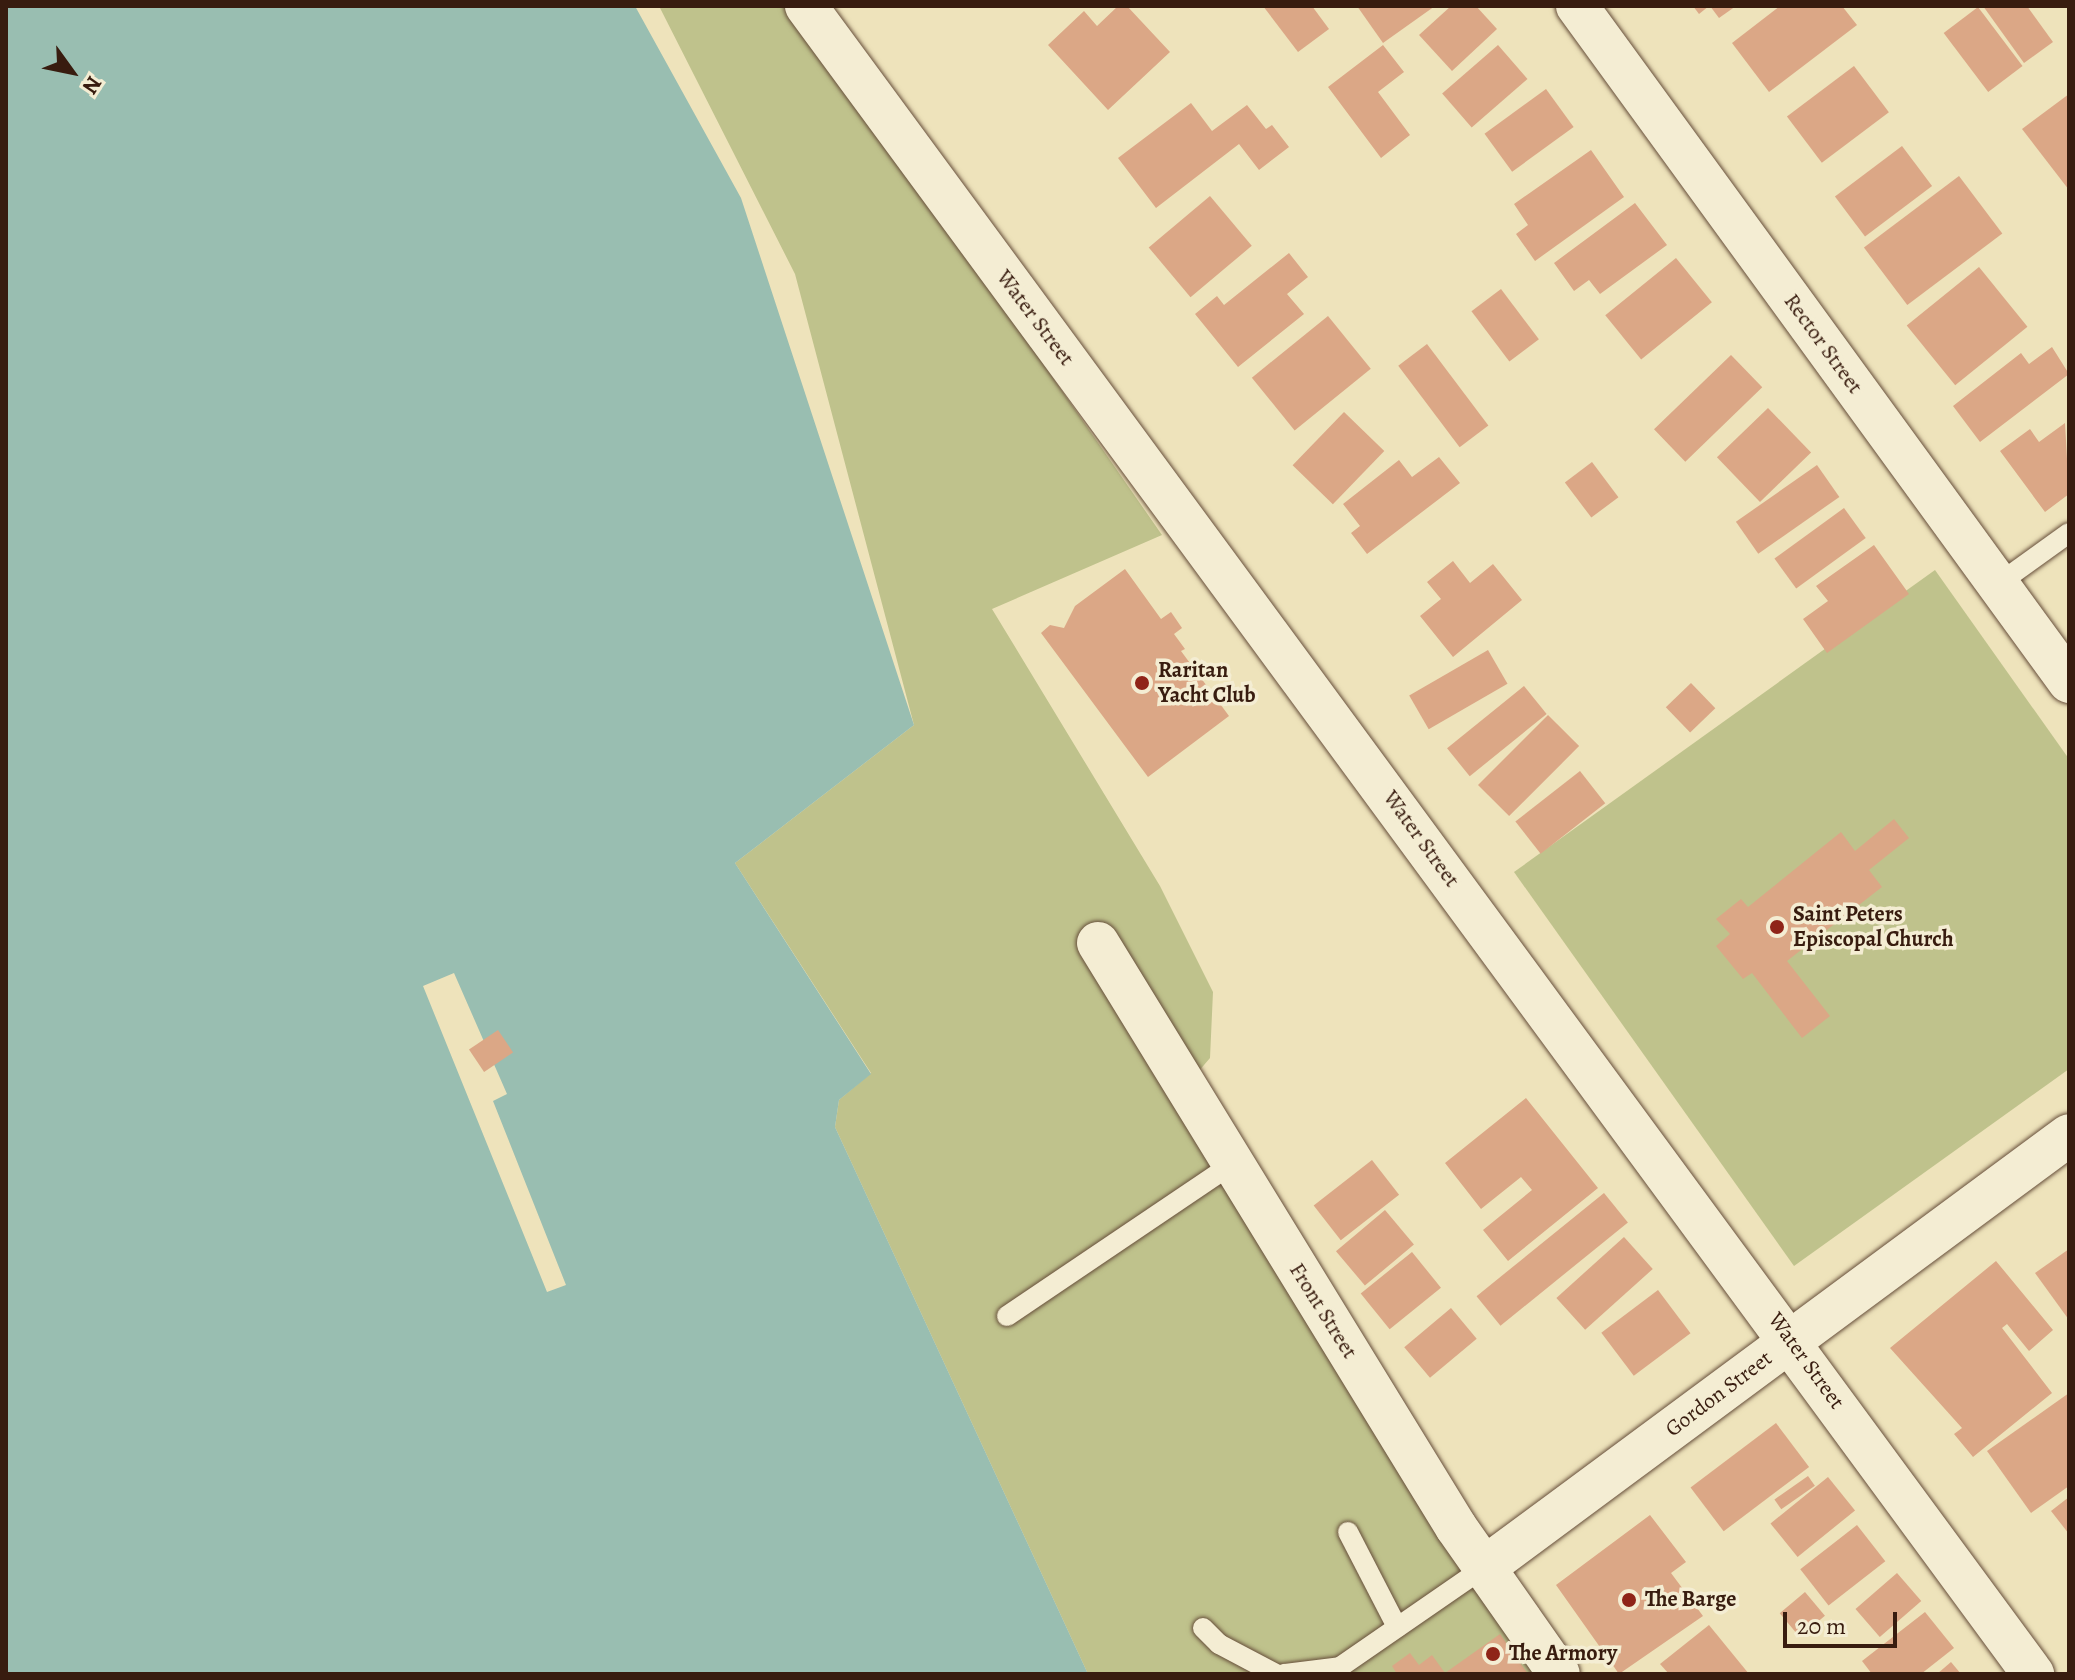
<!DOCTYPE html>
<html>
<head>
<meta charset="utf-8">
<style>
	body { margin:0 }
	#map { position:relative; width:2075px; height:1680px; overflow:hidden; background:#eee3bb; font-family:Alegreya,serif }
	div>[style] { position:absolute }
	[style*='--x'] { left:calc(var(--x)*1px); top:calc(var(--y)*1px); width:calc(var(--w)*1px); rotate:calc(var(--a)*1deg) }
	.green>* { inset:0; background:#bfc28c }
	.water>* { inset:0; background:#99beb1 }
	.pier>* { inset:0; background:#eee3bb }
	.building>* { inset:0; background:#dba786; transform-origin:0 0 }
	.roads { filter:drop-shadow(0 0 2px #664e3a) drop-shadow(0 0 2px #664e3a) }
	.lane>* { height:20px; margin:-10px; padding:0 10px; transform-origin:10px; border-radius:10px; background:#f4edd3 }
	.street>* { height:42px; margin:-21px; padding:0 21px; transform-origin:21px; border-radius:21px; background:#f4edd3 }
	.dots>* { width:22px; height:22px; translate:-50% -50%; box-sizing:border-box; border:4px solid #f4edd3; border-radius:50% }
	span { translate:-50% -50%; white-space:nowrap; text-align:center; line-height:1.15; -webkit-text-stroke:7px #f4edd3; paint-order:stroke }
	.street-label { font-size:22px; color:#381c0f }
	.poi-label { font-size:22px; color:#381c0f; font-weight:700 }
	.left { translate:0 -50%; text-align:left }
	.frame { position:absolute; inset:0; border:8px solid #381c0f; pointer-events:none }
	.north { position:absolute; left:32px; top:32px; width:80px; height:80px; -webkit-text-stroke:6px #f4edd3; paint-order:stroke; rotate:123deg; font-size:22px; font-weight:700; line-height:32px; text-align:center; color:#381c0f }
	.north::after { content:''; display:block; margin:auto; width:28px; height:36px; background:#381c0f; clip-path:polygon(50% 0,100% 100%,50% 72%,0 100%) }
	.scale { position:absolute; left:1783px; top:1612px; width:114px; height:36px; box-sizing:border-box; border:4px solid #381c0f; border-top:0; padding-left:10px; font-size:24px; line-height:28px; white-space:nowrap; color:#381c0f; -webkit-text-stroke:6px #f4edd3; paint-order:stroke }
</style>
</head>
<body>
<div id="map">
	<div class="green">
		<i style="clip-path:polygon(659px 6px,795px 6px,1162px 535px,992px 609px,1160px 886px,1213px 992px,1210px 1058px,1186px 1086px,1549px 1674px,1088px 1674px,835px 1127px,839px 1100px,871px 1073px,735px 863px,914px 725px,795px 274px)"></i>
		<i style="clip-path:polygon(1935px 570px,2069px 759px,2069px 1069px,1794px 1266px,1514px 872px)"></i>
	</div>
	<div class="water">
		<i style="clip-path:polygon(6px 6px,635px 6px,741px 198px,914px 725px,735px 863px,871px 1074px,839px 1100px,835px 1127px,1088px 1674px,6px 1674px)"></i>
	</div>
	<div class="pier">
		<i style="clip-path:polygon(454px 973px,507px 1094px,493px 1101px,566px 1285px,547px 1292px,423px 986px)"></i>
	</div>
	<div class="building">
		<i style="clip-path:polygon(1118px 6px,1127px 6px,1170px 52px,1108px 110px,1048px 45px,1084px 11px,1097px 26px)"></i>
		<i style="clip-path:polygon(1263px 6px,1312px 6px,1329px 29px,1298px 52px)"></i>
		<i style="clip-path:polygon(1357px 6px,1435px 6px,1383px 43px)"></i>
		<i style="clip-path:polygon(1451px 6px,1476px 6px,1497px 29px,1452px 71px,1419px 35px)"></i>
		<i style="clip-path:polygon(1693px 6px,1709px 6px,1699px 14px)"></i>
		<i style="clip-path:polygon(1710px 6px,1736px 6px,1719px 18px)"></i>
		<i style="clip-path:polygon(1780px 6px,1842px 6px,1857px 25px,1769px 92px,1732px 43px)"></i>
		<i style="clip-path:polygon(1983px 6px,2027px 6px,2053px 42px,2024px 63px)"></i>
		<i style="left:1978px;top:7px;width:74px;height:43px;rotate:53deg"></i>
		<i style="clip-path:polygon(1383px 45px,1404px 72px,1378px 92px,1410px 135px,1381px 158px,1328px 87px)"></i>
		<i style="left:1498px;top:45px;width:45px;height:74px;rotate:49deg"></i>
		<i style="left:1854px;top:66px;width:58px;height:84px;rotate:53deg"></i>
		<i style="left:1546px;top:89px;width:47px;height:76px;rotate:54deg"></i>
		<i style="clip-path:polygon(2069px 94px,2069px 190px,2022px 129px)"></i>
		<i style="clip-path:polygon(1191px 103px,1212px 131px,1247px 105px,1266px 129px,1272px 125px,1289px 147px,1259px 170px,1239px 144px,1156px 208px,1118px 158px)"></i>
		<i style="left:1902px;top:146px;width:50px;height:84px;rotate:53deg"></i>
		<i style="clip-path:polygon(1591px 150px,1624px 197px,1535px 261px,1516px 234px,1528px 225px,1514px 204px)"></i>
		<i style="left:1959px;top:176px;width:72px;height:119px;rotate:53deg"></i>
		<i style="left:1210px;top:196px;width:65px;height:80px;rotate:50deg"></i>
		<i style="clip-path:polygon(1635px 203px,1667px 245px,1600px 294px,1589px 280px,1574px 291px,1554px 263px)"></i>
		<i style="clip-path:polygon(1289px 253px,1308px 277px,1287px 294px,1304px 314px,1238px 367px,1195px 314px,1217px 296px,1224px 305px)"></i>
		<i style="left:1676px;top:258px;width:57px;height:91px;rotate:51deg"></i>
		<i style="left:1979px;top:267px;width:77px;height:93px;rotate:51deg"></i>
		<i style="left:1501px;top:289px;width:63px;height:37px;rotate:53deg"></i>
		<i style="left:1328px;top:316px;width:68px;height:98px;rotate:51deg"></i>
		<i style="left:1427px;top:344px;width:102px;height:36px;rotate:53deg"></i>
		<i style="clip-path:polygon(2052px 347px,2069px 374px,1980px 442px,1953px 406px,2021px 353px,2029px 364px)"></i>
		<i style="left:1731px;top:355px;width:45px;height:107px;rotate:46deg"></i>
		<i style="left:1768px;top:408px;width:62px;height:71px;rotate:46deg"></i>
		<i style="left:1344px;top:412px;width:56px;height:74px;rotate:44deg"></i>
		<i style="clip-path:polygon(2065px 423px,2069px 494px,2045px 512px,2000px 451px,2030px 429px,2039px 442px)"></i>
		<i style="clip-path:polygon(1439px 457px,1460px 483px,1367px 554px,1351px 533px,1360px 526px,1343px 504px,1399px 460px,1412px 477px)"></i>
		<i style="left:1592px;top:462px;width:44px;height:34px;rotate:53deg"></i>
		<i style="left:1817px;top:465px;width:39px;height:99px;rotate:55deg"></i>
		<i style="left:1844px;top:508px;width:37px;height:86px;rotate:54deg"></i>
		<i style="clip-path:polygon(1874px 545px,1909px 594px,1827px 653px,1803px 619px,1828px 601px,1816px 586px)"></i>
		<i style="clip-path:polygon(1453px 561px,1470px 583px,1493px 564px,1522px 600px,1453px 657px,1420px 616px,1441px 599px,1427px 582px)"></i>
		<i style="clip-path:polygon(1125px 569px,1161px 619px,1171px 612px,1182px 628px,1174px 634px,1185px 649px,1181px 651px,1229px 716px,1148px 777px,1041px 633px,1050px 625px,1064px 628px,1075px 606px)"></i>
		<i style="left:1488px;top:650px;width:39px;height:91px;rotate:60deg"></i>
		<i style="left:1691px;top:683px;width:35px;height:35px;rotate:46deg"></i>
		<i style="left:1524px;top:686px;width:36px;height:99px;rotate:51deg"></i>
		<i style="left:1548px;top:715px;width:44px;height:99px;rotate:45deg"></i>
		<i style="left:1580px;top:771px;width:41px;height:82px;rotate:52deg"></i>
		<i style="clip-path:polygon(1894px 819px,1909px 838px,1869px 870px,1882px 887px,1787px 961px,1830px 1016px,1802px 1038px,1752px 973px,1743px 979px,1716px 946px,1730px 934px,1716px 919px,1741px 899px,1748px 907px,1841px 832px,1855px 851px)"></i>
		<i style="left:498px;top:1030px;width:27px;height:35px;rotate:56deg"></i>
		<i style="clip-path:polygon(1526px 1098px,1598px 1188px,1508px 1261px,1483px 1230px,1532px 1190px,1521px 1177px,1481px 1209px,1445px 1163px)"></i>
		<i style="left:1372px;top:1160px;width:44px;height:74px;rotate:52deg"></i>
		<i style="left:1604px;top:1193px;width:38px;height:164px;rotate:51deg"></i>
		<i style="left:1385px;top:1210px;width:45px;height:64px;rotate:50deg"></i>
		<i style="left:1624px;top:1237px;width:43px;height:91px;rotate:48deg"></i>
		<i style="clip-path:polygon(2069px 1249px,2069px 1320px,2035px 1273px)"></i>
		<i style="left:1412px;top:1252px;width:46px;height:66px;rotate:51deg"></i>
		<i style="clip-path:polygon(1996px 1261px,2053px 1330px,2029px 1351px,2007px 1324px,2002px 1328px,2052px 1393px,1973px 1457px,1954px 1434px,1962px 1428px,1890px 1348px)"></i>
		<i style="left:1658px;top:1290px;width:54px;height:71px;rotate:53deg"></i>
		<i style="left:1451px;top:1308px;width:40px;height:61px;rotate:50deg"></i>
		<i style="clip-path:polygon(2069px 1393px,2069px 1486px,2031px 1513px,1987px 1451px)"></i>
		<i style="left:1776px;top:1423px;width:55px;height:107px;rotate:53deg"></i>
		<i style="left:1808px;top:1476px;width:12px;height:41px;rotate:55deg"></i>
		<i style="left:1828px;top:1477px;width:43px;height:74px;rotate:51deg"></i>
		<i style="clip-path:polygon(2069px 1497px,2069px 1534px,2051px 1511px)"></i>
		<i style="clip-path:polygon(1650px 1515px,1686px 1562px,1671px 1573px,1703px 1616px,1619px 1674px,1556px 1585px)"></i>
		<i style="left:1857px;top:1525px;width:46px;height:72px;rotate:52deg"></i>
		<i style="left:1897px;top:1573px;width:37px;height:55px;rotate:49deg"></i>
		<i style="left:1805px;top:1592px;width:31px;height:33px;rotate:50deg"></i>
		<i style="clip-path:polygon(1925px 1612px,1954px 1648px,1921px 1674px,1872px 1674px,1862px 1661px)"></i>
		<i style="clip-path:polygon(1709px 1625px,1749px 1674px,1669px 1674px,1660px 1664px)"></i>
		<i style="clip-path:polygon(1500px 1634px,1528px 1674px,1397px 1674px,1392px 1666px,1410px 1653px,1419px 1665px,1432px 1655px,1445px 1673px)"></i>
		<i style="clip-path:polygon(1951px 1662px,1961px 1674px,1937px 1674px)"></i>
	</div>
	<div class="roads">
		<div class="lane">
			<i style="--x:1998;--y:584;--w:87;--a:-35.7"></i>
			<i style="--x:1007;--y:1316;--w:272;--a:-34"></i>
			<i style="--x:1348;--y:1532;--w:107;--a:62.7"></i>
			<i style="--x:1203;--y:1628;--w:23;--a:45"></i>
			<i style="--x:1219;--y:1644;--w:64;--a:27.8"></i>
			<i style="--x:1284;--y:1674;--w:56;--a:-7.1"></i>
			<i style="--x:1340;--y:1667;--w:176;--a:-34.6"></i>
		</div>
		<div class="street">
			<i style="--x:806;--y:6;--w:2071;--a:53.66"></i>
			<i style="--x:1577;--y:6;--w:836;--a:53.95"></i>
			<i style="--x:1098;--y:943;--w:685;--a:58.49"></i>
			<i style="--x:1456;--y:1527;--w:179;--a:55"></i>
			<i style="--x:1485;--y:1567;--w:726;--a:-36.49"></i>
		</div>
	</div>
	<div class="dots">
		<i style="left:1142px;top:683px;background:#8f2418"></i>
		<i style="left:1777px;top:927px;background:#8f2418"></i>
		<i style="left:1629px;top:1600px;background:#8f2418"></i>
		<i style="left:1493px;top:1654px;background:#8f2418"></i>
	</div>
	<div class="street-label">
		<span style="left:1035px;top:318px;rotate:53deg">Water Street</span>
		<span style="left:1823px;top:344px;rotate:54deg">Rector Street</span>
		<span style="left:1421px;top:839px;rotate:54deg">Water Street</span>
		<span style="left:1323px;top:1311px;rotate:58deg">Front Street</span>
		<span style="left:1806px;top:1361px;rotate:54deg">Water Street</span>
		<span style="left:1719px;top:1394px;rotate:-37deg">Gordon Street</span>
	</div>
	<div class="poi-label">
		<span class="left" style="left:1158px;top:683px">Raritan<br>Yacht Club</span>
		<span class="left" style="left:1793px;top:927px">Saint Peters<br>Episcopal Church</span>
		<span class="left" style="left:1645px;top:1600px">The Barge</span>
		<span class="left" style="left:1509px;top:1654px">The Armory</span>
	</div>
	<div class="frame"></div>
	<div class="north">N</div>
	<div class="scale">20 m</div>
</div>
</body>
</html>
